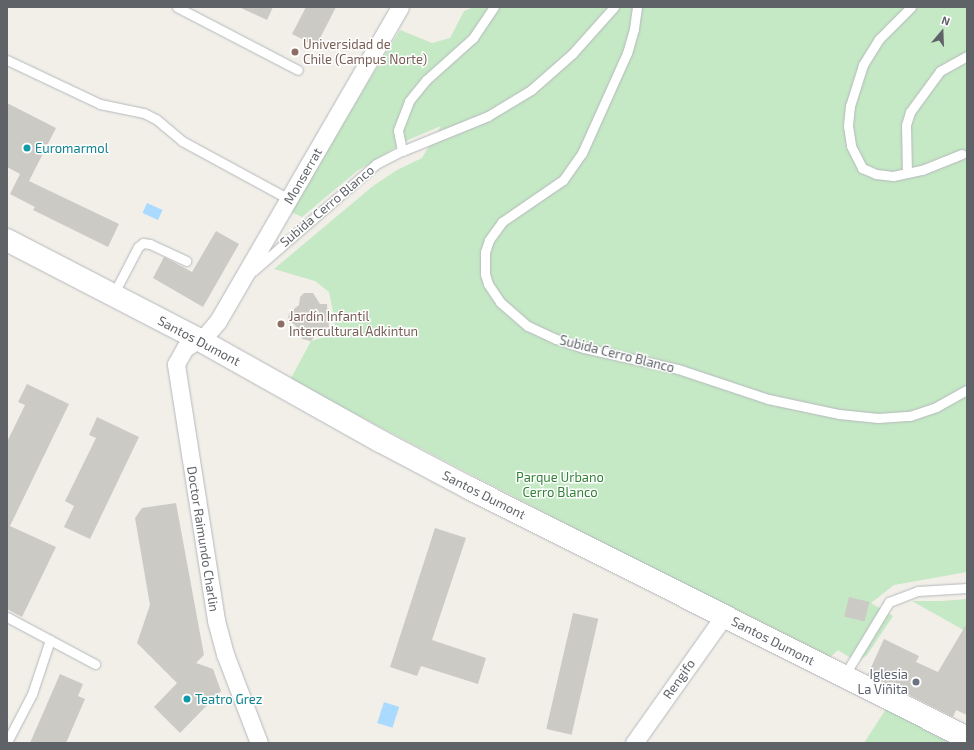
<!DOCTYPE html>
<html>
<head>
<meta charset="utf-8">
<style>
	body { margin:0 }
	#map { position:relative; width:974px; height:750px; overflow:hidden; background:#f1efe8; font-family:"Exo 2",sans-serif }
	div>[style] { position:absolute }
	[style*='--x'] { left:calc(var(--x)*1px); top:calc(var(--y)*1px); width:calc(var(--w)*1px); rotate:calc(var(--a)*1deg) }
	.green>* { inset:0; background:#c5e8c5 }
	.water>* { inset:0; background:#aadaff; transform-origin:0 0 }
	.building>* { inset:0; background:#cccac5; transform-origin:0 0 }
	.roads { filter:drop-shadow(0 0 1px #b5b8bc) drop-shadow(0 0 1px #b5b8bc) }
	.service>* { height:9px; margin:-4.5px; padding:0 4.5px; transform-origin:4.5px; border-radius:4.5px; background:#fff }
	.minor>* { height:17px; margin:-8.5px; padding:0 8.5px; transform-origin:8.5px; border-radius:8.5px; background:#fff }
	.secondary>* { height:22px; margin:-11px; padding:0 11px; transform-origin:11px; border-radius:11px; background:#fff }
	.dots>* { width:11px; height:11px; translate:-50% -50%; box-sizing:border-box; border:2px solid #fff; border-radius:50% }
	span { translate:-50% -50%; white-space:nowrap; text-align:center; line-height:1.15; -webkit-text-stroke:3px #fff; paint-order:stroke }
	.education-label { font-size:13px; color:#785e54 }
	.left { translate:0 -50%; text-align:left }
	.culture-label { font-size:13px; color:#0d838f }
	.street-label { font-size:13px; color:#5f6368 }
	.park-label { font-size:13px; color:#348238 }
	.worship-label { font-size:13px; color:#5b616d }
	.right { translate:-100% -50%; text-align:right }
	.frame { position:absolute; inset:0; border:8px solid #5f6368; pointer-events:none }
	.north { position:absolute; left:922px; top:12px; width:40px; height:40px; -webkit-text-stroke:3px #fff; paint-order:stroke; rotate:19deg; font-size:11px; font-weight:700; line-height:16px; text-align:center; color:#5f6368 }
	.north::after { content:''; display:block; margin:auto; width:14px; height:18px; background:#5f6368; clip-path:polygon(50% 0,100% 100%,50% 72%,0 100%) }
</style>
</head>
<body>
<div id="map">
	<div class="green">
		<i style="clip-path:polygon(474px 7px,967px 7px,967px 572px,894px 585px,871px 603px,893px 616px,867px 655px,857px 662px,838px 650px,827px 660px,290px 380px,311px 341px,328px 336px,335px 322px,329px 292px,315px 281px,274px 269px,373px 186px,397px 170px,422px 158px,441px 126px,410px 139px,357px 171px,302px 217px,289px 211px,400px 30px,432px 43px,450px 38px,464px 11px)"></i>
		<i style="clip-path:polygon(967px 599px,967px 632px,912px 601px,942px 601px)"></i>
		<i style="clip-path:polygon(886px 709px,957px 743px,864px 743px)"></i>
	</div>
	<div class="water">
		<i style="left:147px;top:203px;width:17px;height:11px;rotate:24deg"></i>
		<i style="left:384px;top:702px;width:16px;height:22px;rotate:18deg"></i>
	</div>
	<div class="building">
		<i style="clip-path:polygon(239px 7px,273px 7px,267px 20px)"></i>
		<i style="clip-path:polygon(306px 7px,336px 7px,316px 46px,292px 34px)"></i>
		<i style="clip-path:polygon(7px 103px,56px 128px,29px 181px,119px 224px,108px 247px,33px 210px,35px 207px,10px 194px,20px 174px,7px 167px)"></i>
		<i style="clip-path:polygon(216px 231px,239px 244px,203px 307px,153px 278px,164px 257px,192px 272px)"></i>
		<i style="clip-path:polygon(304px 293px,313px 293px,320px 304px,327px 304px,329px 328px,321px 329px,311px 341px,302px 339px,299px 329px,288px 319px,289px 313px,299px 305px,300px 297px)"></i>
		<i style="clip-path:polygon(27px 384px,69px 404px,10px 526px,56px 547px,22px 617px,7px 609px,7px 442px,25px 405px,18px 402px)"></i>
		<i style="clip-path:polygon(97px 417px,139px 437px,90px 539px,64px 527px,74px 506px,65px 501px,96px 438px,89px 435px)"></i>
		<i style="clip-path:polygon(176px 503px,204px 655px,196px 663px,213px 669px,221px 691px,180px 733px,154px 707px,177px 683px,137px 643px,150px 605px,135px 518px,142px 508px)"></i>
		<i style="clip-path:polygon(435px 528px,466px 538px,432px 640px,486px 658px,478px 684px,421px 666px,417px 676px,390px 667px)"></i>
		<i style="left:849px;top:597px;width:21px;height:20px;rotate:14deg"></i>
		<i style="left:573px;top:613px;width:26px;height:119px;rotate:13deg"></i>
		<i style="clip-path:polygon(967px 623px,967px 715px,956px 710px,953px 717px,868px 674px,884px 639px,919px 656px,916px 662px,938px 672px)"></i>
		<i style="clip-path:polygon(60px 674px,83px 684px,78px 696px,85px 699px,66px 743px,30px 743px)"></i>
	</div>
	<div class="roads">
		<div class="service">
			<i style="--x:177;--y:7;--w:136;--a:27.5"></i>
			<i style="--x:637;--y:7;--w:22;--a:98"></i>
			<i style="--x:634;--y:29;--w:25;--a:106"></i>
			<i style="--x:627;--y:53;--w:110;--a:114.2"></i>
			<i style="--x:582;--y:153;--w:33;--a:125"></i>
			<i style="--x:563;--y:180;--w:74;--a:145.5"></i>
			<i style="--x:502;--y:222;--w:22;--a:126"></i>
			<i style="--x:489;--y:240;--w:13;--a:108"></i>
			<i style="--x:485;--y:252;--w:22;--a:90"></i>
			<i style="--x:485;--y:274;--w:10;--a:73"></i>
			<i style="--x:488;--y:284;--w:22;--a:56"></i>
			<i style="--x:500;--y:302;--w:37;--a:41"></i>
			<i style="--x:528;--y:326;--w:31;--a:25"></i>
			<i style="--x:556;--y:339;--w:29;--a:18"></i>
			<i style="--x:584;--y:348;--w:96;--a:12.6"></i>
			<i style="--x:678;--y:369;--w:95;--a:18.4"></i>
			<i style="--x:768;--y:399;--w:73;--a:11.9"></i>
			<i style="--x:839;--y:414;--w:39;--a:6"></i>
			<i style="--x:878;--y:418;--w:32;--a:-4"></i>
			<i style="--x:910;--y:416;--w:28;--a:-19"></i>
			<i style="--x:936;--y:407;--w:35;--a:-29"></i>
			<i style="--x:911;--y:7;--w:45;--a:135"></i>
			<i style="--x:879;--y:39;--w:31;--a:122"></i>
			<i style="--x:863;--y:65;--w:43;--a:107.6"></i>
			<i style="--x:850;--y:106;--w:20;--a:96"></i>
			<i style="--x:848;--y:126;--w:20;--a:81"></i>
			<i style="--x:851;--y:146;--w:25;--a:63"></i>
			<i style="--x:862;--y:168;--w:15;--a:23"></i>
			<i style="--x:876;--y:174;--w:17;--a:7"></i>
			<i style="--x:893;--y:176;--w:30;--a:-12"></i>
			<i style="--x:922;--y:170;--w:43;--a:-21.8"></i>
			<i style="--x:7;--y:60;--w:103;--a:25.3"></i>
			<i style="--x:100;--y:104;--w:45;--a:11.6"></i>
			<i style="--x:144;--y:113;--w:13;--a:27"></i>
			<i style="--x:156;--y:119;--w:34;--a:40"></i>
			<i style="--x:182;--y:141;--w:122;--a:28.5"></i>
			<i style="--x:402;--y:151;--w:21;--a:-101"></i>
			<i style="--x:398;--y:130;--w:31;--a:-69"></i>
			<i style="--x:409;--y:101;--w:27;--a:-51"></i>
			<i style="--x:426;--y:80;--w:63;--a:-41.8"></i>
			<i style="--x:473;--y:38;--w:37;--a:-56"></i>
			<i style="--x:907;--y:173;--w:48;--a:-91.2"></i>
			<i style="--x:906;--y:125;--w:14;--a:-73"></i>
			<i style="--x:910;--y:112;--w:51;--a:-53.8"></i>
			<i style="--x:940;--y:71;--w:31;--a:-29"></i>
			<i style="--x:253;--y:271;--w:163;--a:-41"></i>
			<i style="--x:376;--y:164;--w:29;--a:-27"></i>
			<i style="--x:402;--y:151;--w:93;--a:-22.1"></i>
			<i style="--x:488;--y:116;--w:50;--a:-31.2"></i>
			<i style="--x:531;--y:90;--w:55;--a:-41.3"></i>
			<i style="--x:572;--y:54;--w:63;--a:-48.2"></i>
			<i style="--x:113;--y:295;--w:54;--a:-62.5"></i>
			<i style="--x:138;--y:247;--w:6;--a:-39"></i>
			<i style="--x:143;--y:243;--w:7;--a:8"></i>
			<i style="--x:150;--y:244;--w:40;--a:25"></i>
			<i style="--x:7;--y:617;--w:100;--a:28.1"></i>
			<i style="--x:844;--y:676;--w:87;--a:-58.7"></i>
			<i style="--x:889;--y:602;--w:31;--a:-21"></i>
			<i style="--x:918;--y:591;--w:49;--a:-3.5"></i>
			<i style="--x:7;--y:742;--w:54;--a:-62.5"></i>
			<i style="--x:32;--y:694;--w:57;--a:-71.6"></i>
		</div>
		<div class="minor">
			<i style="--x:259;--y:743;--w:95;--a:-110.9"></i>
			<i style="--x:225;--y:654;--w:35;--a:-105"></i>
			<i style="--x:216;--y:620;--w:259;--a:-98.9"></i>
			<i style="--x:176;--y:364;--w:18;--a:-61"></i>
			<i style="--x:185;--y:348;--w:26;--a:-32"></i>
			<i style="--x:207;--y:334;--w:17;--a:-50"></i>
			<i style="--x:218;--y:321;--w:363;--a:-59.9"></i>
			<i style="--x:634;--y:743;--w:156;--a:-54.7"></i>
		</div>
		<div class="secondary">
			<i style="--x:7;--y:240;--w:215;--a:27.4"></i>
			<i style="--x:198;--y:339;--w:209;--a:29.3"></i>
			<i style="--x:380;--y:441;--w:101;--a:27.8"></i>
			<i style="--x:469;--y:488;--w:557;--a:26.66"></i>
		</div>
	</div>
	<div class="dots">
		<i style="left:295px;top:52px;background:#8d6e63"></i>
		<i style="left:27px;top:148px;background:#0f9aa8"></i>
		<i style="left:281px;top:324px;background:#8d6e63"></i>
		<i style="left:916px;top:682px;background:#6b7280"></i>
		<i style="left:187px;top:699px;background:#0f9aa8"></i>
	</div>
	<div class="education-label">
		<span class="left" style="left:303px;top:52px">Universidad de<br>Chile (Campus Norte)</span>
		<span class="left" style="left:289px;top:324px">Jardín Infantil<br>Intercultural Adkintun</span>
	</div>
	<div class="culture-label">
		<span class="left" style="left:35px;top:148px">Euromarmol</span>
		<span class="left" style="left:195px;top:699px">Teatro Grez</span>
	</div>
	<div class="street-label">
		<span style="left:303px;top:176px;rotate:-60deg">Monserrat</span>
		<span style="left:327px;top:206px;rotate:-40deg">Subida Cerro Blanco</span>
		<span style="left:199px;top:341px;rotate:28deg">Santos Dumont</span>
		<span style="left:617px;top:354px;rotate:14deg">Subida Cerro Blanco</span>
		<span style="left:484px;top:495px;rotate:27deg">Santos Dumont</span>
		<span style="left:203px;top:539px;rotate:81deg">Doctor Raimundo Charlin</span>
		<span style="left:773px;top:641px;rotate:27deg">Santos Dumont</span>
		<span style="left:679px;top:679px;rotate:-55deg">Rengifo</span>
	</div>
	<div class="park-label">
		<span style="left:560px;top:485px">Parque Urbano<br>Cerro Blanco</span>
	</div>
	<div class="worship-label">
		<span class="right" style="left:908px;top:682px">Iglesia<br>La Viñita</span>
	</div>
	<div class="frame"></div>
	<div class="north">N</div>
</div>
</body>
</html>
